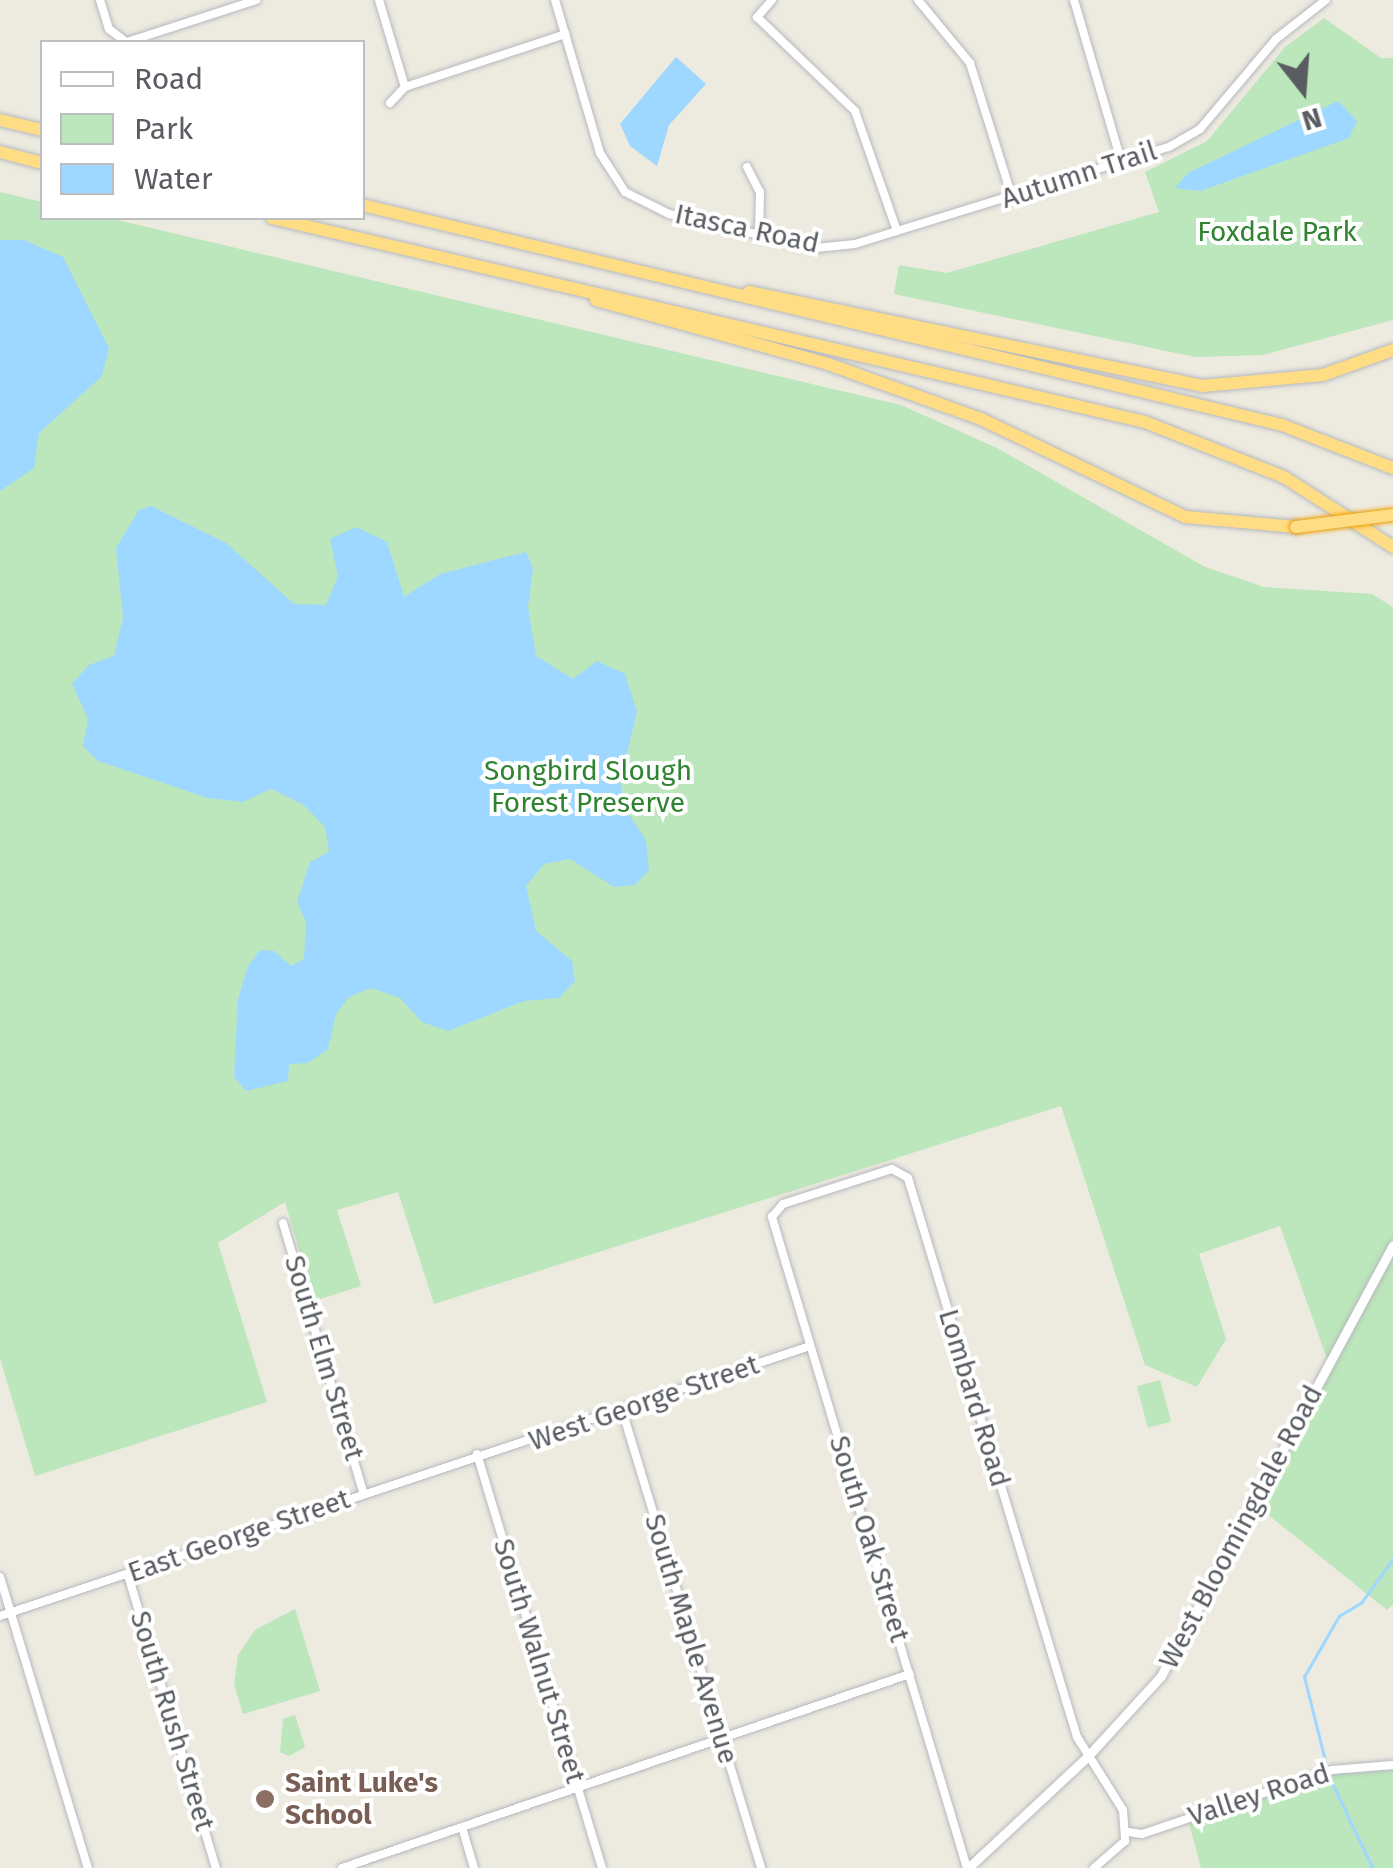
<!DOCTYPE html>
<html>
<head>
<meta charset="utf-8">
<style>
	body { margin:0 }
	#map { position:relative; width:1393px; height:1868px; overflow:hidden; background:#edeae0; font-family:"Fira Sans",sans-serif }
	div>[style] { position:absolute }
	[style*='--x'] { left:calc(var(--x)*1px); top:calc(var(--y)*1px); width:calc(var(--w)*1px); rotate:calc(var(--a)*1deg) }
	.green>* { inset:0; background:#bce6bb; transform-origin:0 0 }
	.water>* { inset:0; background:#9ed7ff }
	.stream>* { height:2.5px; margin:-1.25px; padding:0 1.25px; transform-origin:1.25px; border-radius:1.25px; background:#9ed7ff }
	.roads { filter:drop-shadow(0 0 2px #b6b9be) drop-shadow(0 0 2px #b6b9be) }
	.minor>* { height:8px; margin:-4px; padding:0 4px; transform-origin:4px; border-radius:4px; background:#fff }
	.tertiary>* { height:9px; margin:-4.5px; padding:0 4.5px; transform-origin:4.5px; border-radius:4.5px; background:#fff }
	.motorway>* { height:12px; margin:-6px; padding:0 6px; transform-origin:6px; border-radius:6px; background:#ffdd85 }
	.bridges { filter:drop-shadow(0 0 2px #ed9d00) drop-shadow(0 0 2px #ed9d00) }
	.motorway-bridge>* { height:12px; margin:-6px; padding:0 6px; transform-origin:6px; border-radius:6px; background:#ffdd85 }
	.dots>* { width:28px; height:28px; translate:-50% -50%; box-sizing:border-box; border:5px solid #fff; border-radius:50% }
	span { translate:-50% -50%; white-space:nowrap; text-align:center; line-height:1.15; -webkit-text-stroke:8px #fff; paint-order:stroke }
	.street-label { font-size:28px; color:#595d62 }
	.park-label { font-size:28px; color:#308331 }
	.education-label { font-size:28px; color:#785e54; font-weight:700 }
	.left { translate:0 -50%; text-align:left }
	.legend { position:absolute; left:40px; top:40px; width:325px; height:180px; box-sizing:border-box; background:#fff; border:2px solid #bdbec0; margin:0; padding:12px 18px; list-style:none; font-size:30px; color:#595d62 }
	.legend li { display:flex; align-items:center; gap:20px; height:50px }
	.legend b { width:50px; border:2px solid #bdbec0 }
	.north { position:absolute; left:1253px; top:40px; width:100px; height:100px; -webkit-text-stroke:8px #fff; paint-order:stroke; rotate:163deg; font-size:28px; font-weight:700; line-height:40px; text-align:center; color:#595d62 }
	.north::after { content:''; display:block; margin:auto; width:35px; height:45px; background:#595d62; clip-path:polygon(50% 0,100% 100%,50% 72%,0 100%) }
</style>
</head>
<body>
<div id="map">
	<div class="green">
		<i style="clip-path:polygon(1324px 18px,1381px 58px,1393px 58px,1393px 320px,1263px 355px,1195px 357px,894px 294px,899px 265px,947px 273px,1159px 212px,1145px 172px,1207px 141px,1285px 47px)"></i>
		<i style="clip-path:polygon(0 192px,42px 202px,42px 218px,109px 218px,901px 405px,997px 448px,1205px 567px,1264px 587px,1372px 594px,1393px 607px,1393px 1605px,1387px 1610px,1261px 1509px,1331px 1370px,1280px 1226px,1199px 1254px,1226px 1339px,1197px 1387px,1145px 1365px,1061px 1106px,434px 1304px,398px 1192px,337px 1210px,361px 1286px,314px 1301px,285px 1202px,218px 1243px,267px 1402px,35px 1476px,0 1358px)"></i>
		<i style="left:1160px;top:1380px;width:43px;height:24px;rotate:75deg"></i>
		<i style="clip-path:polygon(295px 1609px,320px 1691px,243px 1714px,234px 1684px,238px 1655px,255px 1630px)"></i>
		<i style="clip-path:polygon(295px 1715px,305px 1747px,289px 1756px,280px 1752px,283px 1719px)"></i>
		<i style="clip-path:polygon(1393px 1770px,1393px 1868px,1201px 1868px,1189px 1823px,1339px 1773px)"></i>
	</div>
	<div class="water">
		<i style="clip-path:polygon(676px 57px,706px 84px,669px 125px,657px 166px,630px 146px,620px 124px)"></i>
		<i style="clip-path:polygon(1338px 101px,1357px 121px,1349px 138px,1200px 191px,1175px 188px,1188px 173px)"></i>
		<i style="clip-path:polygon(0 240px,24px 240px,63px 257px,109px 348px,102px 376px,39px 433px,34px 468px,0 491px)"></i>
		<i style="clip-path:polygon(151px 506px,226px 543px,294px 604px,326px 605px,338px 576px,330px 539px,356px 527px,387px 542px,404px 597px,440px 574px,526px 552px,533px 569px,528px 607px,536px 656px,573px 679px,597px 661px,625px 674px,637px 712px,620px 782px,628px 813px,646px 840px,649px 870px,635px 885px,614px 887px,570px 859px,544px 864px,526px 886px,536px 931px,572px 961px,575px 981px,559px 998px,524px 1001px,448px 1031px,422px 1022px,400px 998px,371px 988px,349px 997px,336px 1014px,328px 1049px,308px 1063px,289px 1064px,288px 1081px,246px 1091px,234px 1077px,238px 999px,248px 966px,260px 950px,274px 951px,291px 966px,304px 959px,306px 922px,297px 902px,310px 862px,329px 852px,325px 827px,304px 805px,271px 789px,243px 802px,208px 798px,98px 761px,83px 746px,88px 719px,72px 684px,89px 665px,114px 656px,123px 618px,116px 548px,139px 510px)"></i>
	</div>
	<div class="stream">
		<i style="--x:1326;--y:1765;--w:91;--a:-104"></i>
		<i style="--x:1304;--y:1677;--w:70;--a:-60.2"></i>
		<i style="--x:1339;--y:1616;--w:26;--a:-31"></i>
		<i style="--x:1361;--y:1603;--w:54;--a:-54"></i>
		<i style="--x:1330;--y:1778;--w:100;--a:64.5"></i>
	</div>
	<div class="roads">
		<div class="minor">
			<i style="--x:100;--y:0;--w:30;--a:73"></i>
			<i style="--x:109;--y:29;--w:21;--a:37"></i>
			<i style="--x:379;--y:0;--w:91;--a:73.4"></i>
			<i style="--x:555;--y:0;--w:159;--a:73.6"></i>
			<i style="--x:600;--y:153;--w:46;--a:57.3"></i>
			<i style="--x:625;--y:192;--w:49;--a:26.6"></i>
			<i style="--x:669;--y:214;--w:151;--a:13"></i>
			<i style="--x:816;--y:248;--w:39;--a:-6"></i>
			<i style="--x:855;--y:244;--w:329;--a:-17.2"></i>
			<i style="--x:1169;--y:147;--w:36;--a:-30"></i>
			<i style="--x:1200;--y:129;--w:118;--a:-49.8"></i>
			<i style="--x:1276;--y:39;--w:63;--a:-38"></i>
			<i style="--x:772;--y:0;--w:23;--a:131"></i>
			<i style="--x:757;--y:17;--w:136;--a:43.8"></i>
			<i style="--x:855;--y:111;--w:127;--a:70.7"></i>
			<i style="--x:918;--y:0;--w:82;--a:50.5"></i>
			<i style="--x:970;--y:63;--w:140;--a:72.6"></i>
			<i style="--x:1074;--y:0;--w:171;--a:73.7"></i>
			<i style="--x:127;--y:42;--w:136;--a:-18"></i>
			<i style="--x:390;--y:103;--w:22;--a:-47"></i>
			<i style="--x:405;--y:87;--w:169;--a:-18.3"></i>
			<i style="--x:747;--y:167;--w:28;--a:63"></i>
			<i style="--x:760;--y:192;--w:43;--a:91.3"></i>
			<i style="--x:283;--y:1223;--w:283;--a:73.4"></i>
			<i style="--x:622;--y:1410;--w:479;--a:73.1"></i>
			<i style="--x:477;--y:1454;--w:432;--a:73.2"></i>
			<i style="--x:128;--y:1575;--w:306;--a:73.3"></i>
			<i style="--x:0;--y:1577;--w:304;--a:73.2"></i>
			<i style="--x:0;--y:1616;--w:854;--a:-18.43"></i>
			<i style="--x:462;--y:1827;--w:43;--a:73.7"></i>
			<i style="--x:1128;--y:1832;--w:14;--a:8"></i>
			<i style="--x:1142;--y:1834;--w:200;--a:-18.6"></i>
			<i style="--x:1332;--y:1770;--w:61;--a:-4.7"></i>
			<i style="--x:342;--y:1868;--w:600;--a:-18.86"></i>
			<i style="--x:967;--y:1868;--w:680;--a:-106.68"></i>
			<i style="--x:772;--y:1217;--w:17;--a:-50"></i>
			<i style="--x:783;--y:1204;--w:114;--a:-17.8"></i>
			<i style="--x:892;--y:1169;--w:18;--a:29"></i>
			<i style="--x:908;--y:1178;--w:584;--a:73.18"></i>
			<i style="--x:1077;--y:1737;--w:86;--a:57.8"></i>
			<i style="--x:1123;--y:1810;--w:31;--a:86"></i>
			<i style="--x:1125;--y:1841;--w:41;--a:138.9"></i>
		</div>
		<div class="tertiary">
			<i style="--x:968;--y:1868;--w:164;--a:-43"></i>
			<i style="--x:1088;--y:1756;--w:108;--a:-47.6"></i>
			<i style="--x:1161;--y:1676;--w:489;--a:-61.7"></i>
		</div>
		<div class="motorway">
			<i style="--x:0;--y:120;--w:43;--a:13.4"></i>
			<i style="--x:0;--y:152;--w:43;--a:14.7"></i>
			<i style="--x:362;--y:205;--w:946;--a:13.45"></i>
			<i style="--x:1282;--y:425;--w:119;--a:21.2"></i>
			<i style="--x:272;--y:218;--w:897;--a:13.15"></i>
			<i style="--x:1145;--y:422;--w:149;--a:21.6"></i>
			<i style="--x:1284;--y:477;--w:130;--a:32.7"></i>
			<i style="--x:749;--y:292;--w:463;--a:11.7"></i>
			<i style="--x:1202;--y:386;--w:121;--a:-5.2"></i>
			<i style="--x:1323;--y:375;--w:74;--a:-19.7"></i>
			<i style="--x:596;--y:300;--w:241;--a:15.4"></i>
			<i style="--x:828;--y:364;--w:163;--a:19.8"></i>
			<i style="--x:981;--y:419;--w:227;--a:25.6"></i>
			<i style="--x:1186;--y:517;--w:110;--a:5.2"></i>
		</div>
	</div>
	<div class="bridges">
		<div class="motorway-bridge">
			<i style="--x:1296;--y:527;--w:98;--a:-7.1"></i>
		</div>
	</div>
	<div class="dots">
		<i style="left:265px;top:1799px;background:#8d6e63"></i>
	</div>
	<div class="street-label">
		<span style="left:1079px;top:175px;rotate:-18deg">Autumn Trail</span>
		<span style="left:747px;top:229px;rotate:12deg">Itasca Road</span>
		<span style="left:324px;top:1358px;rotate:73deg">South Elm Street</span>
		<span style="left:974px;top:1398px;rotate:73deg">Lombard Road</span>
		<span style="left:644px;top:1403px;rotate:-19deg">West George Street</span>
		<span style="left:1241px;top:1527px;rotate:-62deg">West Bloomingdale Road</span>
		<span style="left:239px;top:1536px;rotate:-19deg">East George Street</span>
		<span style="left:869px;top:1539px;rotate:73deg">South Oak Street</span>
		<span style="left:691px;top:1639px;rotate:73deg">South Maple Avenue</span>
		<span style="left:539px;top:1661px;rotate:73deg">South Walnut Street</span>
		<span style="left:172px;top:1721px;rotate:73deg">South Rush Street</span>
		<span style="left:1259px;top:1795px;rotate:-18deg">Valley Road</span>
	</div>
	<div class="park-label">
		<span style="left:1277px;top:232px">Foxdale Park</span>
		<span style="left:588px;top:787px">Songbird Slough<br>Forest Preserve</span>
	</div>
	<div class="education-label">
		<span class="left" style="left:285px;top:1799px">Saint Luke's<br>School</span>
	</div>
	<ul class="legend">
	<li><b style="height:12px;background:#fff"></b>Road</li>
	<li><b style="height:28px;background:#bce6bb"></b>Park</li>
	<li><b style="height:28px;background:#9ed7ff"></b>Water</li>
	</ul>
	<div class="north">N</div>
</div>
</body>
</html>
